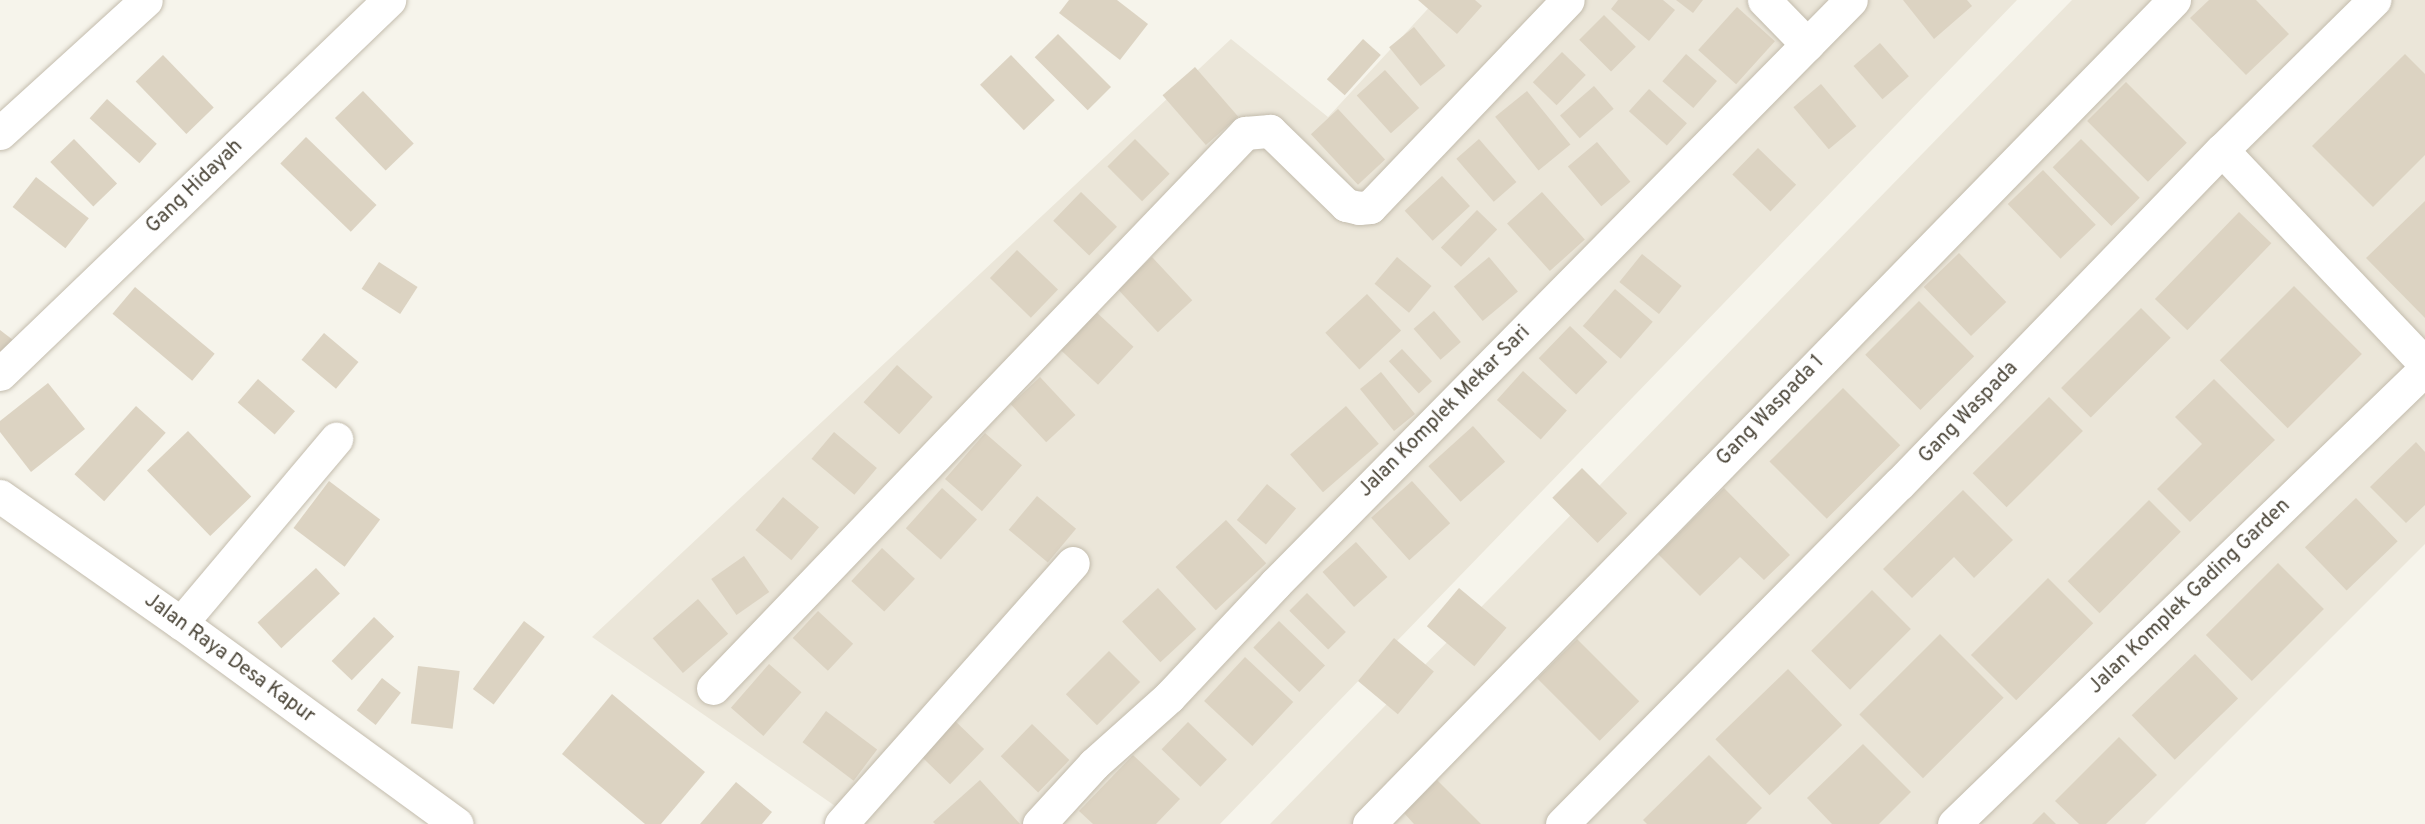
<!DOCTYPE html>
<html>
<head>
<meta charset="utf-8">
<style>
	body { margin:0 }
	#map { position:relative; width:2425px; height:824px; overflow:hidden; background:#f6f4eb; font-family:Overpass,sans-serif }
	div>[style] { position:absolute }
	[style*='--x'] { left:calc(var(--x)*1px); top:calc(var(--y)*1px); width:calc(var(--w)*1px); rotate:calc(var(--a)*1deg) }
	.residential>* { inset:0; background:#ebe6d9 }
	.building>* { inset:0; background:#dcd3c2; transform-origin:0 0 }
	.roads { filter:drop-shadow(0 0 2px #c3bcad) drop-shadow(0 0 2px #c3bcad) }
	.street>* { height:33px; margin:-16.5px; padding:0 16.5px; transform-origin:16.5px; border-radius:16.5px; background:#fff }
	span { translate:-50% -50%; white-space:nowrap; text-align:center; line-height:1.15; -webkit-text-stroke:4.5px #fff; paint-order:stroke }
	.street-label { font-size:20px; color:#4b4538 }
</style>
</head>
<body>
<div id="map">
	<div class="residential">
		<i style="clip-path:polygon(1436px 0,2017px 0,1220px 824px,861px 824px,592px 637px,1231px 39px,1328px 117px)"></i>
		<i style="clip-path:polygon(2072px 0,2425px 0,2425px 544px,2145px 824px,1270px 824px)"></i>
	</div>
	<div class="building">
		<i style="clip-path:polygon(1069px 0,1117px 0,1148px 24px,1120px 60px,1059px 13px)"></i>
		<i style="clip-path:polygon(1418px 0,1475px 0,1482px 6px,1457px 34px)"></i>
		<i style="clip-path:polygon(1618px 0,1663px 0,1675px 10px,1649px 41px,1611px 9px)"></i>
		<i style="clip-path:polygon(1676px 0,1703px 0,1693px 13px)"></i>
		<i style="clip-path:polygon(1903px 0,1967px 0,1972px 6px,1934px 39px)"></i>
		<i style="clip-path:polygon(2209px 0,2256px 0,2289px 34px,2246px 75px,2190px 18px)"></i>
		<i style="left:1737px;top:7px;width:51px;height:58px;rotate:42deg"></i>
		<i style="left:1604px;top:15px;width:45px;height:35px;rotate:45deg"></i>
		<i style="left:1414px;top:27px;width:50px;height:32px;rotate:51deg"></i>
		<i style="left:1058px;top:34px;width:75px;height:33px;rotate:45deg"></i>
		<i style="left:1363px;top:39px;width:24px;height:54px;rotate:42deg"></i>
		<i style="left:1880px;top:43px;width:44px;height:35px;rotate:49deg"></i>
		<i style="left:1562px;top:52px;width:33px;height:42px;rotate:44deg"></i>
		<i style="left:1686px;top:54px;width:41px;height:36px;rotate:41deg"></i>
		<i style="clip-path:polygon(2405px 54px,2425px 74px,2425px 155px,2373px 207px,2312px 146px)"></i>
		<i style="left:163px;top:55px;width:73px;height:38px;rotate:46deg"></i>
		<i style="left:1011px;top:55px;width:63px;height:43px;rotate:46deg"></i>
		<i style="left:1195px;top:67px;width:66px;height:43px;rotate:49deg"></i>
		<i style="left:1385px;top:70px;width:51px;height:38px;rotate:48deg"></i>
		<i style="left:2126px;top:82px;width:86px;height:55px;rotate:45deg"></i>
		<i style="left:1821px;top:84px;width:55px;height:36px;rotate:50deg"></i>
		<i style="left:1594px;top:86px;width:30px;height:45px;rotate:49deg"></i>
		<i style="left:1649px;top:89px;width:51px;height:30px;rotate:42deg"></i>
		<i style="left:363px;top:91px;width:73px;height:39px;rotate:46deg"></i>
		<i style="left:1527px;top:91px;width:69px;height:41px;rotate:51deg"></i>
		<i style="left:107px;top:99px;width:67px;height:26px;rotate:42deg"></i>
		<i style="left:1338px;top:109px;width:69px;height:37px;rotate:47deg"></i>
		<i style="left:306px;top:137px;width:98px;height:37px;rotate:44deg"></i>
		<i style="left:74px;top:139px;width:62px;height:33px;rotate:46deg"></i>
		<i style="left:1135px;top:139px;width:49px;height:39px;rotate:45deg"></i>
		<i style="left:1479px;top:139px;width:57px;height:30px;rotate:49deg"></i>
		<i style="left:2081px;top:139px;width:83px;height:40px;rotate:45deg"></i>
		<i style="left:1597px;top:142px;width:52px;height:38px;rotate:50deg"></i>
		<i style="left:1758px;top:148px;width:53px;height:37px;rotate:44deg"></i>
		<i style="left:2043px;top:170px;width:76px;height:49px;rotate:46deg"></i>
		<i style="left:1442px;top:176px;width:41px;height:51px;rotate:47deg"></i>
		<i style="left:36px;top:177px;width:67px;height:38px;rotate:38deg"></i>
		<i style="left:1081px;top:192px;width:50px;height:40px;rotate:44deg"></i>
		<i style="left:1542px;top:192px;width:64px;height:47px;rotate:48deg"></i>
		<i style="clip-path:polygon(2425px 201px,2425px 318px,2366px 258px)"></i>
		<i style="left:1477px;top:210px;width:28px;height:52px;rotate:44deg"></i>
		<i style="left:2239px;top:212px;width:45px;height:121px;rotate:44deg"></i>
		<i style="left:1017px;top:250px;width:57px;height:39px;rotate:44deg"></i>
		<i style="left:1959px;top:253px;width:68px;height:49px;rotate:46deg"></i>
		<i style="left:1642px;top:254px;width:51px;height:36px;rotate:39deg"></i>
		<i style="left:1152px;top:257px;width:59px;height:47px;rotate:47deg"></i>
		<i style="left:1397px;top:257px;width:45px;height:35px;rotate:40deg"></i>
		<i style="left:1489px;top:257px;width:45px;height:46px;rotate:50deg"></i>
		<i style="left:379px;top:262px;width:46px;height:32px;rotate:33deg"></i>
		<i style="left:2294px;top:286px;width:96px;height:105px;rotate:45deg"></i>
		<i style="left:135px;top:287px;width:104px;height:35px;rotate:40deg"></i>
		<i style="left:1615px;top:289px;width:50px;height:49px;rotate:41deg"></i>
		<i style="left:1367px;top:294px;width:50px;height:57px;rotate:47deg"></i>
		<i style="left:1919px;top:301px;width:78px;height:76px;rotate:45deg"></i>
		<i style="left:2141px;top:308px;width:42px;height:113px;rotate:45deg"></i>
		<i style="left:1094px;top:310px;width:54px;height:52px;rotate:43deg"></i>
		<i style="left:1434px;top:311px;width:41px;height:27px;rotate:49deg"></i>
		<i style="left:1570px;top:326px;width:52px;height:45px;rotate:44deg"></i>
		<i style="clip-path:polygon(0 330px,13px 340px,0 357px)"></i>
		<i style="left:324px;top:333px;width:45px;height:35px;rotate:40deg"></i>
		<i style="left:1402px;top:349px;width:44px;height:18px;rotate:47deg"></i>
		<i style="left:897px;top:365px;width:48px;height:50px;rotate:42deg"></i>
		<i style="left:1523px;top:371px;width:59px;height:39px;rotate:42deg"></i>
		<i style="left:1381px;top:372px;width:54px;height:27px;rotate:51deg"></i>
		<i style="left:1040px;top:377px;width:52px;height:40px;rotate:47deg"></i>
		<i style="left:258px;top:379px;width:49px;height:31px;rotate:41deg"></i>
		<i style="clip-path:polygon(2214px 379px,2275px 440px,2190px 522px,2157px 489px,2202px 444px,2175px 417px)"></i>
		<i style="clip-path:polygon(48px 383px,85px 429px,31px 472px,0 432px,0 421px)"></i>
		<i style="left:1843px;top:388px;width:81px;height:104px;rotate:45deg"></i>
		<i style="left:2049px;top:397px;width:48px;height:108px;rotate:45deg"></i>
		<i style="left:136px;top:406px;width:40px;height:92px;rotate:42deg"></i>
		<i style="left:1346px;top:406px;width:50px;height:74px;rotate:49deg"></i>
		<i style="left:1473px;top:426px;width:48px;height:60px;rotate:48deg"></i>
		<i style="left:188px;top:431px;width:91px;height:57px;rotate:46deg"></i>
		<i style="left:834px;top:432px;width:56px;height:35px;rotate:40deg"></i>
		<i style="left:985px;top:433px;width:49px;height:61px;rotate:41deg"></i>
		<i style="clip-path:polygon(2416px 442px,2425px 452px,2425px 505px,2406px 523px,2370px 487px)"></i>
		<i style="left:1582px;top:468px;width:64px;height:42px;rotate:45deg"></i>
		<i style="left:329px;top:481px;width:64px;height:59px;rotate:37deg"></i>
		<i style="left:1412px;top:481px;width:57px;height:55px;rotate:48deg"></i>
		<i style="left:1267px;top:484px;width:38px;height:47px;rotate:40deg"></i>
		<i style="left:942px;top:488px;width:47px;height:54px;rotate:42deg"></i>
		<i style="clip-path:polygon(1724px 488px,1790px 555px,1764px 580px,1740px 557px,1700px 596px,1658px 554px)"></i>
		<i style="clip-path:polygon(1963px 490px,2013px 540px,1974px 578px,1954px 557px,1912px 598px,1883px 569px)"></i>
		<i style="left:1037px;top:496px;width:51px;height:44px;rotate:40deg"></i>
		<i style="left:783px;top:497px;width:47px;height:43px;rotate:40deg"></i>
		<i style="left:2356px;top:498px;width:60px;height:71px;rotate:46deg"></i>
		<i style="left:2149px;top:500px;width:45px;height:115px;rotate:45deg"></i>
		<i style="left:1226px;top:520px;width:59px;height:69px;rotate:47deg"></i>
		<i style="left:1356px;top:542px;width:47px;height:45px;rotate:48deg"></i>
		<i style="left:882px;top:548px;width:45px;height:45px;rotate:43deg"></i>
		<i style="left:744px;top:556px;width:44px;height:40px;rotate:55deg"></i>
		<i style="left:2278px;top:563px;width:65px;height:102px;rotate:45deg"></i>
		<i style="left:316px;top:568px;width:35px;height:80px;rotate:47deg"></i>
		<i style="left:2048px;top:578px;width:64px;height:109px;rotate:45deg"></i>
		<i style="left:1158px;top:588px;width:56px;height:49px;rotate:47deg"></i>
		<i style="left:1459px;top:588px;width:62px;height:50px;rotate:40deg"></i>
		<i style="left:1872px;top:590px;width:55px;height:86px;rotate:45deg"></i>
		<i style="left:1307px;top:593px;width:55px;height:25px;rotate:45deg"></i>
		<i style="left:698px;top:599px;width:46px;height:60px;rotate:49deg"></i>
		<i style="left:818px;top:611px;width:48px;height:37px;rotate:43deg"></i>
		<i style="left:374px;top:617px;width:28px;height:61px;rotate:44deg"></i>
		<i style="left:524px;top:621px;width:26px;height:85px;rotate:37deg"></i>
		<i style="left:1279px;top:621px;width:64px;height:37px;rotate:44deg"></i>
		<i style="left:1940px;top:634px;width:90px;height:114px;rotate:45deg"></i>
		<i style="left:1394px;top:638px;width:52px;height:56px;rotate:40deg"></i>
		<i style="left:1577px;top:639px;width:88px;height:56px;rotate:45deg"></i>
		<i style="left:1109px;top:651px;width:44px;height:61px;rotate:45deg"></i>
		<i style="left:2195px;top:654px;width:62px;height:88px;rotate:46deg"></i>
		<i style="left:1245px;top:657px;width:66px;height:60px;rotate:43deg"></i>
		<i style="left:769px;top:664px;width:43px;height:58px;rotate:41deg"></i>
		<i style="left:418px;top:666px;width:42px;height:58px;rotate:7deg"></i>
		<i style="left:1788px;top:669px;width:78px;height:101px;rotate:46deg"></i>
		<i style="left:382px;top:678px;width:24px;height:41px;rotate:38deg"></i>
		<i style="clip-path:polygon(612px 694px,705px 772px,661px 824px,645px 824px,562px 754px)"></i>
		<i style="left:826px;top:711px;width:64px;height:39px;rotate:37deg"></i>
		<i style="left:951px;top:717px;width:46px;height:49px;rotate:44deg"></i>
		<i style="left:1188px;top:722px;width:54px;height:38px;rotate:44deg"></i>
		<i style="left:1032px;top:724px;width:52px;height:45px;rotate:44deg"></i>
		<i style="clip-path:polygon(2119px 737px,2157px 775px,2106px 824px,2079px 824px,2055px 801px)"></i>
		<i style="clip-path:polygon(1863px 744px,1911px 792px,1879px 824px,1832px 824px,1807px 798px)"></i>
		<i style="clip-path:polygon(1133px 755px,1180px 799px,1156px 824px,1093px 824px,1079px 811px)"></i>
		<i style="clip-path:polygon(1709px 755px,1762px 808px,1746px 824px,1647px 824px,1643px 820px)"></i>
		<i style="clip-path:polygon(980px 780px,1020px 824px,935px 824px,933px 822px)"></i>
		<i style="clip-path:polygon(1437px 780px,1481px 824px,1414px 824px,1404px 813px)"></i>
		<i style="clip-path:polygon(736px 782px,772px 812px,762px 824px,700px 824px)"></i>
		<i style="clip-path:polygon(2044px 812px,2056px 824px,2032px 824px)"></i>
	</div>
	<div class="roads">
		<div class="street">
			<i style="--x:1764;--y:0;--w:62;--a:45.7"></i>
			<i style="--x:0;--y:133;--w:197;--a:-42.3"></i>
			<i style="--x:2222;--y:150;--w:295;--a:46.5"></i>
			<i style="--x:0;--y:374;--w:540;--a:-43.87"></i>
			<i style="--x:0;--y:496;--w:221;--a:35.1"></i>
			<i style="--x:181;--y:623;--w:341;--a:36.1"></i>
			<i style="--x:181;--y:623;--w:241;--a:-49.9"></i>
			<i style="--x:713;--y:688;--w:769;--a:-46.21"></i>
			<i style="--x:1245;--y:133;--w:25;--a:-5"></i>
			<i style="--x:1270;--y:131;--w:106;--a:44.2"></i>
			<i style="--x:1346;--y:205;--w:13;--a:13"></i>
			<i style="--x:1359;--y:208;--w:11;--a:-5"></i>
			<i style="--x:1370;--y:207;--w:286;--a:-46.3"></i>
			<i style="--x:841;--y:824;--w:349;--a:-48.4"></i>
			<i style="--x:1039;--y:824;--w:81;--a:-47.5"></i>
			<i style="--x:1094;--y:764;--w:101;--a:-41.8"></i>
			<i style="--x:1169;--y:697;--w:155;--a:-46.8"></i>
			<i style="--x:1275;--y:584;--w:820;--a:-45.4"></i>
			<i style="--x:1369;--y:824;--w:1152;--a:-45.67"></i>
			<i style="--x:1562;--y:824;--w:479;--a:-45.3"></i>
			<i style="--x:1899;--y:484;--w:465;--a:-46"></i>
			<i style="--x:2222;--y:150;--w:214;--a:-44.6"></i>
			<i style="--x:1954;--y:824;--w:655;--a:-44.01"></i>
		</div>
	</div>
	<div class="street-label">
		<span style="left:195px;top:187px;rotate:-44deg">Gang Hidayah</span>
		<span style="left:1771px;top:411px;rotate:-46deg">Gang Waspada 1</span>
		<span style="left:1445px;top:412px;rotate:-45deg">Jalan Komplek Mekar Sari</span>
		<span style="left:1969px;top:413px;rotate:-46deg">Gang Waspada</span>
		<span style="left:2190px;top:597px;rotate:-44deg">Jalan Komplek Gading Garden</span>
		<span style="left:229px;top:659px;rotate:36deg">Jalan Raya Desa Kapur</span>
	</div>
</div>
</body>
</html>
